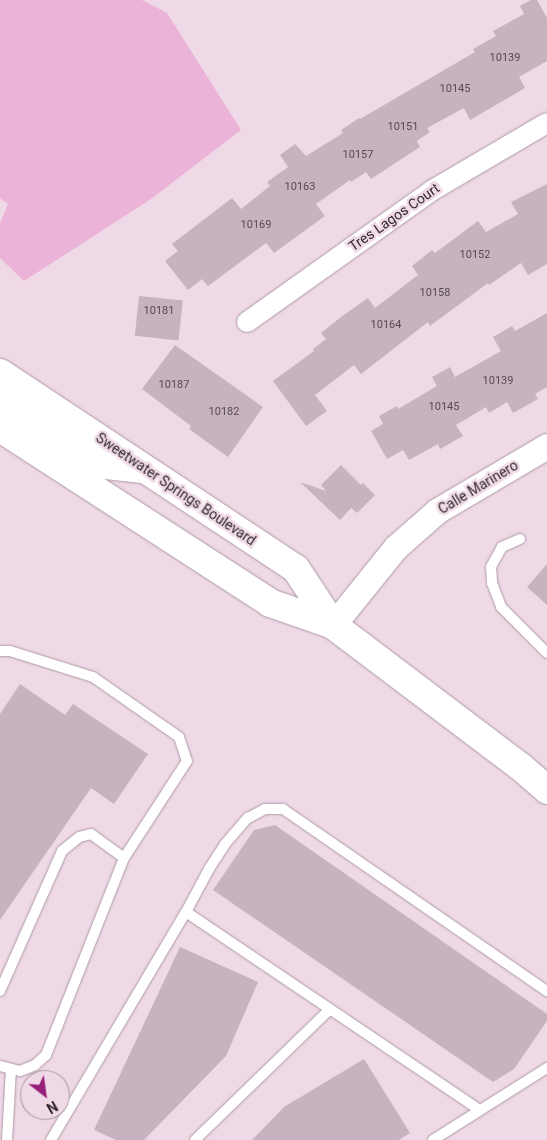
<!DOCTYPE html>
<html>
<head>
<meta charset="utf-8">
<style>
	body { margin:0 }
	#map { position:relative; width:547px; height:1140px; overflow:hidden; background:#efd9e6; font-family:Roboto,sans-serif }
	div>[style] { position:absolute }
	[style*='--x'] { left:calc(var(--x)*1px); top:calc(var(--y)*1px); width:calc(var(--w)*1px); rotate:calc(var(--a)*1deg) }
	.green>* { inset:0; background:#ebb3d7 }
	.building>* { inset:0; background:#c7b2bf; transform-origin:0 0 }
	.roads { filter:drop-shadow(0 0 1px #ae9aa7) drop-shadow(0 0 1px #ae9aa7) }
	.service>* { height:10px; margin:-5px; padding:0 5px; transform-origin:5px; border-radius:5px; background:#fff }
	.minor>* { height:20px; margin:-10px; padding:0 10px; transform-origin:10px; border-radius:10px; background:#fff }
	.tertiary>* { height:25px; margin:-12.5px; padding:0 12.5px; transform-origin:12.5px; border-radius:12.5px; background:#fff }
	.secondary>* { height:28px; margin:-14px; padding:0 14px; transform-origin:14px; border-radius:14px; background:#fff }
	span { translate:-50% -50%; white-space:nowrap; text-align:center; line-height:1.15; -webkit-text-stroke:5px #efd9e6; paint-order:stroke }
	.number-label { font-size:11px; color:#564a52 }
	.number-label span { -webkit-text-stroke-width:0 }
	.street-label { font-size:14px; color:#30282d }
	.north { position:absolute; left:20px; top:1070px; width:50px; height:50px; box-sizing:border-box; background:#efd9e6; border:1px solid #a3929c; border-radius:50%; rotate:150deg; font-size:14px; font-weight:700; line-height:20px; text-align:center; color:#30282d }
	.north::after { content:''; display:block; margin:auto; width:18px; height:22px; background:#971f7a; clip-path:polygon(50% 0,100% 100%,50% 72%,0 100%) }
</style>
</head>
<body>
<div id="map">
	<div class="green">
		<i style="clip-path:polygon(0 0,142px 0,167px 13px,241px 130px,151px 199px,24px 281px,0 258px,0 223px,8px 204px,0 198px)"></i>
	</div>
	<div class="building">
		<i style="clip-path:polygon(531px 0,537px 0,547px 18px,547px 61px,519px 77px,525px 88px,470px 120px,464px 108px,427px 128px,430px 132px,417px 141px,420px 147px,371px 179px,366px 172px,351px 182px,350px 180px,316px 204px,325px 216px,274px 253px,266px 243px,208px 286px,202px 279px,188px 290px,165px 261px,178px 251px,172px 244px,232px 198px,241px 209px,270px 186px,267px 182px,288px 167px,280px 155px,295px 144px,306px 156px,343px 133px,341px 130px,359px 118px,360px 119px,475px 52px,473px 49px,496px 36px,493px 31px,524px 14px,520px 6px)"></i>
		<i style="clip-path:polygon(547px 184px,547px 264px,528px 275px,521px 263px,489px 285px,488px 283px,430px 326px,428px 322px,361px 374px,354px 365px,315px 395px,327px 411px,306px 426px,273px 381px,314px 351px,313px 349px,326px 339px,321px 333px,341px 317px,368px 298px,375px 308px,418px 275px,412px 266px,432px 250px,435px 253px,478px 221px,486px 232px,518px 214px,511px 202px)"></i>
		<i style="left:139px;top:296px;width:44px;height:40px;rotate:6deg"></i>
		<i style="clip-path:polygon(547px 313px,547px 387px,535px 394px,538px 399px,513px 413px,507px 402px,489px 413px,486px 407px,456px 425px,463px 436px,440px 449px,438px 444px,409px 460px,403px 450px,387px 459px,371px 431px,383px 424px,379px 416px,397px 406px,398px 409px,437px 386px,432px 377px,450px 367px,455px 377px,501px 351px,493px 337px,512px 326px,515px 331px)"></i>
		<i style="clip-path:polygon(175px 345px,263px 407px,228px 457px,189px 429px,191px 426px,142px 389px)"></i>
		<i style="clip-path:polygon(341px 465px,361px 485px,363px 483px,375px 495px,357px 513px,351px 508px,340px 520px,300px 482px,326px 491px,321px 485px)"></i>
		<i style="clip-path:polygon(547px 564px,547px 605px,527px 587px)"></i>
		<i style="clip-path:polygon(20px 684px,65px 715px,73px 704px,148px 754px,114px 804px,91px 788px,0 920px,0 714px)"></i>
		<i style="clip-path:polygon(275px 825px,547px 1014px,547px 1021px,514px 1069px,493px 1082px,213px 890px,254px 830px)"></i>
		<i style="clip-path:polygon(180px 947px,258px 982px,226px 1056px,144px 1140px,116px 1140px,94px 1130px)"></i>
		<i style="clip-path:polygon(364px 1059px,410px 1133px,399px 1140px,252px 1140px,284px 1107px)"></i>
	</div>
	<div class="roads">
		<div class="service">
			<i style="--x:520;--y:539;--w:20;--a:156"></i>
			<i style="--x:502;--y:547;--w:23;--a:119"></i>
			<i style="--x:491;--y:567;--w:16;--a:86"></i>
			<i style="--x:492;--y:583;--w:26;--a:69"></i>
			<i style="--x:501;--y:607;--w:65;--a:45"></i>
			<i style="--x:0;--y:651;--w:10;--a:0"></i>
			<i style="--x:10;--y:651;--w:87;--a:17.4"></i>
			<i style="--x:93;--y:677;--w:105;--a:34.9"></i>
			<i style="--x:179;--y:737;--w:25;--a:72"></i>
			<i style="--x:187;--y:761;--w:116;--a:123"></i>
			<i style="--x:124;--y:858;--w:212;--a:111.6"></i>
			<i style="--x:46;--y:1055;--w:15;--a:138"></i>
			<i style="--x:35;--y:1065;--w:16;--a:158"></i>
			<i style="--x:20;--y:1071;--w:21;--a:-166"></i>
			<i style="--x:186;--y:912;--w:354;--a:34"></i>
			<i style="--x:0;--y:991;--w:153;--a:-66.1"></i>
			<i style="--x:62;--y:851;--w:22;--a:-39"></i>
			<i style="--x:79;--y:837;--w:12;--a:-14"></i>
			<i style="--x:91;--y:834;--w:41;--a:36"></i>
			<i style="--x:7;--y:1140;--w:71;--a:-86.8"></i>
			<i style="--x:51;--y:1140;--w:265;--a:-59.4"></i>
			<i style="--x:186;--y:912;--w:49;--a:-61.9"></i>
			<i style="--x:209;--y:869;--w:30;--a:-57"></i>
			<i style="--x:225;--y:844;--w:35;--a:-49"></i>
			<i style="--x:248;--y:818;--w:19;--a:-28"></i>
			<i style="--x:265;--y:809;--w:18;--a:0"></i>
			<i style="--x:283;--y:809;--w:321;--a:34.6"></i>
			<i style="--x:195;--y:1140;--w:188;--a:-44.1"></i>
			<i style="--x:433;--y:1140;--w:135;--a:-32.3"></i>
		</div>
		<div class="minor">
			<i style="--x:247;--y:322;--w:226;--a:-35.4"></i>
			<i style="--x:431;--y:191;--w:134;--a:-30.4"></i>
		</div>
		<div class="tertiary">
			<i style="--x:333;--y:625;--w:100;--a:-51.1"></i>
			<i style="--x:396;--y:547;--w:55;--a:-41.3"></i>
			<i style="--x:437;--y:511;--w:128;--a:-30.6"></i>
		</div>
		<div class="secondary">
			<i style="--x:0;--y:373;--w:355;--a:33.5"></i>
			<i style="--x:296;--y:569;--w:67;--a:56.5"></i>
			<i style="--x:0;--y:404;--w:9;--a:13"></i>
			<i style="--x:9;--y:406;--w:105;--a:33.4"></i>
			<i style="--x:97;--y:464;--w:46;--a:6.2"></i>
			<i style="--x:0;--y:428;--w:322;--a:32.9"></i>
			<i style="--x:270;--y:603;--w:67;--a:19.2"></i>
			<i style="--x:333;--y:625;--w:236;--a:37.1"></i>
			<i style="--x:521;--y:767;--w:35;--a:41"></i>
		</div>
	</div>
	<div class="number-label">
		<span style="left:505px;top:58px">10139</span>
		<span style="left:455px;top:89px">10145</span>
		<span style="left:403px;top:127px">10151</span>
		<span style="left:358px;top:155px">10157</span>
		<span style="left:300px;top:187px">10163</span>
		<span style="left:256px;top:225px">10169</span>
		<span style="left:475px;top:255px">10152</span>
		<span style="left:435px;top:293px">10158</span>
		<span style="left:159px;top:311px">10181</span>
		<span style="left:386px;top:325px">10164</span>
		<span style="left:498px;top:381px">10139</span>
		<span style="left:174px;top:385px">10187</span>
		<span style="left:444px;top:407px">10145</span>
		<span style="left:224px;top:412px">10182</span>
	</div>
	<div class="street-label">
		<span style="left:394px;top:217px;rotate:-35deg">Tres Lagos Court</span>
		<span style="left:478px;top:487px;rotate:-31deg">Calle Marinero</span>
		<span style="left:176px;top:489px;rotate:34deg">Sweetwater Springs Boulevard</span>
	</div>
	<div class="north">N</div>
</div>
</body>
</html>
